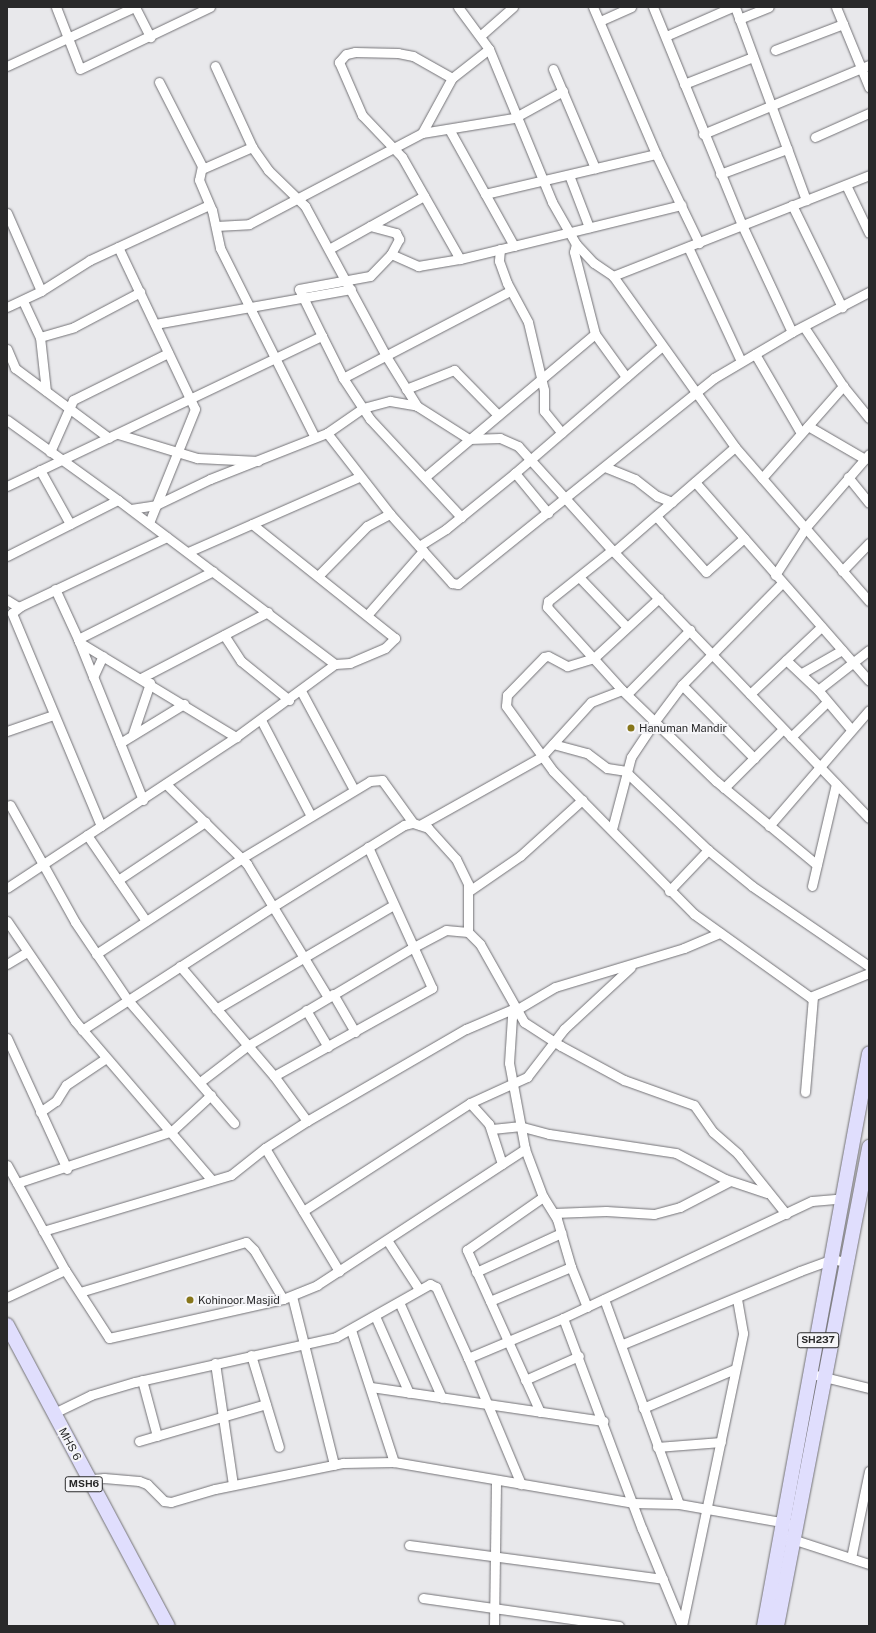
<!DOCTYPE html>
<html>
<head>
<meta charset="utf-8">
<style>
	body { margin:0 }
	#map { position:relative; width:876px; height:1633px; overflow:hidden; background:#e8e8eb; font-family:"Public Sans",sans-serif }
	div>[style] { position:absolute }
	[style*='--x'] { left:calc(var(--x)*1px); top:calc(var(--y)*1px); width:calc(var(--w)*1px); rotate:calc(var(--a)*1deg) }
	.roads { filter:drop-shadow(0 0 1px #737276) drop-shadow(0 0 1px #737276) }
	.minor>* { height:9px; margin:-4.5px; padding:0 4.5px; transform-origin:4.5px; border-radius:4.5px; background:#fff }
	.primary>* { height:14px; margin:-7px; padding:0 7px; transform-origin:7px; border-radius:7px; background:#e0defd }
	.dots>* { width:11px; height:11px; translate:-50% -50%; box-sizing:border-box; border:2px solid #f5f5f8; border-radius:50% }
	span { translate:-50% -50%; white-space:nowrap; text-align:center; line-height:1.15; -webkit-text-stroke:4px #f5f5f8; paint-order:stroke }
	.shield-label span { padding:1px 3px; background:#f5f5f8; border:1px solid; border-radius:3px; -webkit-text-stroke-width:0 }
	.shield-label { font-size:10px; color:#29292a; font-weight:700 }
	.poi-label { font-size:11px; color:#29292a }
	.left { translate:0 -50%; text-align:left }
	.street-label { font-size:11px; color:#29292a }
	.frame { position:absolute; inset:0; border:8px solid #29292a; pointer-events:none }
</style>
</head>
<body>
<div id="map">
	<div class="roads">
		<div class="minor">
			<i style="--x:56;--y:7;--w:66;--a:68.8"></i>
			<i style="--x:80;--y:69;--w:144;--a:-25.5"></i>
			<i style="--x:135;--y:7;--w:34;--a:63"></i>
			<i style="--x:458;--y:7;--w:52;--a:53.6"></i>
			<i style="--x:489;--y:49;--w:165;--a:67.6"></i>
			<i style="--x:552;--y:202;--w:48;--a:60.3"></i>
			<i style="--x:576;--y:244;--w:26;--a:47"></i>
			<i style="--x:594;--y:263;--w:23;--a:34"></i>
			<i style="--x:613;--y:276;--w:210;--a:54.5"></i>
			<i style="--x:735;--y:447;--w:204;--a:49"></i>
			<i style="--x:593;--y:7;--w:160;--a:66.8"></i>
			<i style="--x:656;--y:154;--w:99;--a:64.2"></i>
			<i style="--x:653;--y:7;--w:235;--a:67.8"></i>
			<i style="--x:742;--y:225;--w:118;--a:65"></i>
			<i style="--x:735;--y:7;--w:206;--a:69.8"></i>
			<i style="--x:836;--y:7;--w:87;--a:67.6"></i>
			<i style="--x:739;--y:19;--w:32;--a:-22"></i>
			<i style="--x:600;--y:21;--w:34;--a:-24"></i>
			<i style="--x:480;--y:36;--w:44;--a:-41.3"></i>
			<i style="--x:666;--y:36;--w:72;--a:-23.7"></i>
			<i style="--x:775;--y:50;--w:73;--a:-20.9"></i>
			<i style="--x:7;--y:66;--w:140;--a:-24.9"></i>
			<i style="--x:215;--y:66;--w:89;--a:65.4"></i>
			<i style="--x:252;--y:147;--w:28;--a:55"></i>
			<i style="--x:268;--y:170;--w:52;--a:44.2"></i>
			<i style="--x:305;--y:206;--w:170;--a:61.6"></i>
			<i style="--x:386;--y:356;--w:59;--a:58.2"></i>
			<i style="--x:553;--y:69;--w:108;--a:67"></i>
			<i style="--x:452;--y:78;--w:45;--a:-150.6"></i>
			<i style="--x:413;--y:56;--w:15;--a:-169"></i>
			<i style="--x:398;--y:53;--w:43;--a:-178.7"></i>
			<i style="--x:355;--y:52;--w:9;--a:167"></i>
			<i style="--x:346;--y:54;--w:11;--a:131"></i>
			<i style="--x:339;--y:62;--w:58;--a:66.5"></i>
			<i style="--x:362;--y:115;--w:58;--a:46.4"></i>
			<i style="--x:402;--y:157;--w:117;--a:60.4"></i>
			<i style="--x:159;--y:82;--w:94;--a:62.9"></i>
			<i style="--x:202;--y:166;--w:14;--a:102"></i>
			<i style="--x:199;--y:180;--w:33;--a:67"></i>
			<i style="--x:212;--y:210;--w:39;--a:78"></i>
			<i style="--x:220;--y:248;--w:210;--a:63.4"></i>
			<i style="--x:684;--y:84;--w:74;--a:-21.4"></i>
			<i style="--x:449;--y:129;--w:134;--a:60.9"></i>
			<i style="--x:422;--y:133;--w:63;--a:-61.4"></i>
			<i style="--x:452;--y:78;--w:47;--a:-38.1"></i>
			<i style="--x:703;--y:134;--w:180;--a:-22.6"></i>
			<i style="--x:815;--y:137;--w:59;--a:-24"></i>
			<i style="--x:202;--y:169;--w:55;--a:-23.7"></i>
			<i style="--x:720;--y:174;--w:72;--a:-20.5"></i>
			<i style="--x:569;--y:175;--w:56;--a:69"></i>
			<i style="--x:846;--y:185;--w:53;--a:64.4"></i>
			<i style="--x:485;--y:194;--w:176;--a:-13.2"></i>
			<i style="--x:792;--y:205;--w:114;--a:63.9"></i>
			<i style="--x:7;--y:213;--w:85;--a:66.4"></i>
			<i style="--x:216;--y:226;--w:33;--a:-3"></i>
			<i style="--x:249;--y:224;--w:195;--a:-27.7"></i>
			<i style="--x:422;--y:133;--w:93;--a:-9.3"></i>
			<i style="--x:514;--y:118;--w:56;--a:-28.9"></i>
			<i style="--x:370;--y:226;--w:27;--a:15"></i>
			<i style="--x:396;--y:233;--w:7;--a:63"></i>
			<i style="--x:399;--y:239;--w:17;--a:118"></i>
			<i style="--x:576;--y:244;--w:8;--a:104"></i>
			<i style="--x:574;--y:252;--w:85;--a:75.6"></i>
			<i style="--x:118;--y:247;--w:179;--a:64.6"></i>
			<i style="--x:195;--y:409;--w:123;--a:112"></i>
			<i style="--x:688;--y:247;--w:126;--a:65.1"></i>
			<i style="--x:329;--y:249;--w:109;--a:-29.2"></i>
			<i style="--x:500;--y:249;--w:12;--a:95"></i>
			<i style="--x:499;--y:261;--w:23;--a:70"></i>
			<i style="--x:507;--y:283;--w:44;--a:61.7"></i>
			<i style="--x:528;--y:322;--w:70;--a:76.8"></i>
			<i style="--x:544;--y:390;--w:21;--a:90"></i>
			<i style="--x:544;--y:411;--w:28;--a:51"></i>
			<i style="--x:613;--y:276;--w:275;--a:-21.5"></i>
			<i style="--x:23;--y:301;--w:40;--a:65"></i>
			<i style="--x:40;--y:337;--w:54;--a:83.7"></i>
			<i style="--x:7;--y:307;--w:38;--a:-25"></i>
			<i style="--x:41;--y:291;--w:58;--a:-32.3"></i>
			<i style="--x:90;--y:260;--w:131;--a:-24.8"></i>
			<i style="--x:155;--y:324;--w:199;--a:-10.1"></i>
			<i style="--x:804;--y:327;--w:71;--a:56.5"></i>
			<i style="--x:843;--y:386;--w:41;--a:50.9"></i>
			<i style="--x:322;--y:336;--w:52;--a:-116.1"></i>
			<i style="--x:299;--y:289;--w:72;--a:-10.4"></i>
			<i style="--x:370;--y:276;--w:30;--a:-46"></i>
			<i style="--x:391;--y:254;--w:30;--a:24"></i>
			<i style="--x:418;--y:266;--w:43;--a:-9.5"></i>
			<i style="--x:460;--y:259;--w:228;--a:-13.7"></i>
			<i style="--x:40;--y:337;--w:35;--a:-16"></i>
			<i style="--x:74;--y:327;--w:75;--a:-27.9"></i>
			<i style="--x:7;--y:349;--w:21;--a:67"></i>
			<i style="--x:15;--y:368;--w:117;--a:36.7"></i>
			<i style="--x:755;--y:354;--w:91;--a:59.8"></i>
			<i style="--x:343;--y:378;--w:49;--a:56.6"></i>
			<i style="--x:370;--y:419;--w:134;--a:47.1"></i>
			<i style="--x:406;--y:389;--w:52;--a:-21.6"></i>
			<i style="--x:454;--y:370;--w:63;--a:45.6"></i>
			<i style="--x:7;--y:420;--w:137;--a:35.8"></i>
			<i style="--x:118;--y:500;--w:272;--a:37.1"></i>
			<i style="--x:335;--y:664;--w:123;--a:143.6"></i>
			<i style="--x:236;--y:737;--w:274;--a:146.6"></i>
			<i style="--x:808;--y:426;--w:66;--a:30.1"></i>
			<i style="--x:327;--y:433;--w:44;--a:-34.8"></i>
			<i style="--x:363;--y:408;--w:28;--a:-15"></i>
			<i style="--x:390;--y:401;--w:27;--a:10"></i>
			<i style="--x:417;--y:406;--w:62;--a:32.4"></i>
			<i style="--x:469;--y:439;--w:31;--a:-2"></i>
			<i style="--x:500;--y:438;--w:20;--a:24"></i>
			<i style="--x:518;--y:446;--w:140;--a:47.9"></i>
			<i style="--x:612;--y:550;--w:371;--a:46.2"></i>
			<i style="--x:118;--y:434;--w:83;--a:16.9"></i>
			<i style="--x:197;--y:458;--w:61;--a:2.8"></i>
			<i style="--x:50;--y:452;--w:57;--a:-66.1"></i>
			<i style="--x:73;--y:400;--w:106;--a:-26.3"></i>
			<i style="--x:605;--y:467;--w:32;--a:22"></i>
			<i style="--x:635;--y:479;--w:28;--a:38"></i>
			<i style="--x:657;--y:496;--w:16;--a:22"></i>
			<i style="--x:40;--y:470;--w:62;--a:60.9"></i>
			<i style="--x:515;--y:473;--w:52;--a:50.5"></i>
			<i style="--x:425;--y:477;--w:222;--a:-40.1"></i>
			<i style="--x:595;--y:334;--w:53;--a:54.2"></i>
			<i style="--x:848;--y:477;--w:33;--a:51"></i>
			<i style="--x:762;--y:478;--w:123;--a:-48.6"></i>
			<i style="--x:695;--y:482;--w:264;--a:48.8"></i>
			<i style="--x:7;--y:486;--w:349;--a:-25.5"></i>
			<i style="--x:322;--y:336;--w:47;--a:63.4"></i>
			<i style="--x:343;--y:378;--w:188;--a:-27.5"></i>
			<i style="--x:131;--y:509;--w:25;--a:-9"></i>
			<i style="--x:156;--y:505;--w:60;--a:-25.7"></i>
			<i style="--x:210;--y:479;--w:126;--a:-21.5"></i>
			<i style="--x:327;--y:433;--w:103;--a:52.1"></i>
			<i style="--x:390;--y:514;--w:93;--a:48.1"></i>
			<i style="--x:452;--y:583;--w:6;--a:9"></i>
			<i style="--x:458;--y:584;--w:329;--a:-38.8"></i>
			<i style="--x:714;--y:378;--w:91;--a:-30.5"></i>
			<i style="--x:792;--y:332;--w:87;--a:-27.5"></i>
			<i style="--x:656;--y:516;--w:75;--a:48.2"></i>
			<i style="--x:706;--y:572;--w:51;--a:-41.8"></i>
			<i style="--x:252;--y:524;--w:183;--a:38.6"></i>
			<i style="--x:395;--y:638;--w:14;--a:135"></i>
			<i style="--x:385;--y:648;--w:38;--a:157"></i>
			<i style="--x:350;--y:663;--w:15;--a:176"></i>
			<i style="--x:419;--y:546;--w:32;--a:-32"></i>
			<i style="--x:446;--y:529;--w:89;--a:-39.1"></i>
			<i style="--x:515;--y:473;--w:194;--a:-40.8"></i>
			<i style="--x:612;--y:550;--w:82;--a:141.4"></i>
			<i style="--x:548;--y:601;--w:6;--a:99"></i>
			<i style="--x:547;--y:607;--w:112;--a:47.9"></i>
			<i style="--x:622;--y:690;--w:131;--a:44.1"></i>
			<i style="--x:716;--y:781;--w:131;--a:39.7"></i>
			<i style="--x:188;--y:552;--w:187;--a:-23.7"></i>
			<i style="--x:614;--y:552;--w:160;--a:-41"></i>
			<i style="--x:7;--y:556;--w:124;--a:-26.8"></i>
			<i style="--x:842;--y:571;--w:39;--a:-46"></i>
			<i style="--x:775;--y:575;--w:57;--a:-57.1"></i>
			<i style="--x:806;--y:527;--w:96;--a:-49.2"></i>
			<i style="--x:318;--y:576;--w:70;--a:-45.6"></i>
			<i style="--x:367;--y:526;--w:26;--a:-28"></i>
			<i style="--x:579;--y:577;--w:69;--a:46.2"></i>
			<i style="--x:55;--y:589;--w:55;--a:65.3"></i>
			<i style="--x:659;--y:598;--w:88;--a:137.3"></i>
			<i style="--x:594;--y:658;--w:28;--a:163"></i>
			<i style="--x:567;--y:666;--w:21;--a:-152"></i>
			<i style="--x:548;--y:656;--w:4;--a:166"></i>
			<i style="--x:544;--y:657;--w:53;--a:134.2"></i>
			<i style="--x:507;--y:695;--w:11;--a:95"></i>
			<i style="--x:506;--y:706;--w:80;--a:54.1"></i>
			<i style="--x:553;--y:771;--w:201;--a:45.4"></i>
			<i style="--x:694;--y:914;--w:143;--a:35.6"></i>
			<i style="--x:810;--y:997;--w:64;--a:-22.1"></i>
			<i style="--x:7;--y:600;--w:13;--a:32"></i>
			<i style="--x:368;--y:614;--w:84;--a:-48.9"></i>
			<i style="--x:224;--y:635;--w:31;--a:57"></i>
			<i style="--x:241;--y:661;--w:62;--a:39.1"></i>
			<i style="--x:79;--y:642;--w:184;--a:31.2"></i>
			<i style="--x:786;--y:660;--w:44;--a:43.2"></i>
			<i style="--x:818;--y:690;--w:50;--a:49.9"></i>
			<i style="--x:802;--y:673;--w:46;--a:-29.9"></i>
			<i style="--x:93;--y:677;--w:23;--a:-65"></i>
			<i style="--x:141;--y:678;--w:143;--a:-27.5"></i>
			<i style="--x:682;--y:685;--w:103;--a:45.4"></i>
			<i style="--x:818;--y:690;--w:65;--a:-38.1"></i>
			<i style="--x:301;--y:691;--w:112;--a:61.8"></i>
			<i style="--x:627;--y:694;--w:90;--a:-45.5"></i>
			<i style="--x:750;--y:694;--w:98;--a:-43.3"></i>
			<i style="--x:261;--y:720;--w:108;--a:62.5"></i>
			<i style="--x:7;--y:731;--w:49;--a:-19.2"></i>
			<i style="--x:133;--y:733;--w:53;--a:-71.2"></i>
			<i style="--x:791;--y:737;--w:50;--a:-44.2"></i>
			<i style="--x:120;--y:743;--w:75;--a:-31.4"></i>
			<i style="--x:553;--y:744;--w:35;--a:15"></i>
			<i style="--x:587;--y:753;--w:25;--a:37"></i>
			<i style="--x:607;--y:768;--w:18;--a:9"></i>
			<i style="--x:625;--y:771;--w:115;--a:43.6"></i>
			<i style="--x:708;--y:850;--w:57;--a:39.3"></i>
			<i style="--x:752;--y:886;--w:142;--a:34.4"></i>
			<i style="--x:166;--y:784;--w:114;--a:44.6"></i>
			<i style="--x:247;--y:864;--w:156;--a:58.7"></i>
			<i style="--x:724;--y:788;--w:83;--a:-45"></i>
			<i style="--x:143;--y:800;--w:174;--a:-112"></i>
			<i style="--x:78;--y:639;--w:151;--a:-26.7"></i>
			<i style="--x:10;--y:805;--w:134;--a:60.9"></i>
			<i style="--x:75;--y:922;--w:93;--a:56"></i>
			<i style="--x:127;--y:999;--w:164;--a:49.2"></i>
			<i style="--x:420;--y:825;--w:139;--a:-29.3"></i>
			<i style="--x:541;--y:757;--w:74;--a:-47.7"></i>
			<i style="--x:591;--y:702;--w:33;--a:-21"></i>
			<i style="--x:101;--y:826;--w:231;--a:-112.7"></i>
			<i style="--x:12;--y:613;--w:11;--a:-38"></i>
			<i style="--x:21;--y:606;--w:161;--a:-25.3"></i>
			<i style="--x:769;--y:826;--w:153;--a:-49.2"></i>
			<i style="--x:612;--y:829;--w:74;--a:-75.2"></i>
			<i style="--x:631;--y:757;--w:43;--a:-56.3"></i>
			<i style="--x:655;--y:721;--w:45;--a:-53.1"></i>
			<i style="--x:682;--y:685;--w:143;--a:-45.6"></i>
			<i style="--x:87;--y:835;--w:104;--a:55.5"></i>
			<i style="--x:118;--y:880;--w:105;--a:-33.7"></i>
			<i style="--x:812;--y:886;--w:105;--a:-76.8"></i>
			<i style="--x:469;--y:891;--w:62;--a:-34.5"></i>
			<i style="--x:520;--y:856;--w:84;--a:-42.1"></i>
			<i style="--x:669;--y:891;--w:57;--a:-46.4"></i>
			<i style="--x:7;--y:921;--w:121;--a:55.8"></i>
			<i style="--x:75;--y:1021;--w:210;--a:49.3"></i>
			<i style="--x:96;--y:954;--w:175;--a:-33.3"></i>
			<i style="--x:242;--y:858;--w:149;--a:-31"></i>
			<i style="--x:370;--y:781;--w:12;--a:-5"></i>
			<i style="--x:382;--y:780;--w:53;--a:54.2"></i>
			<i style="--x:7;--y:964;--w:23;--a:-31"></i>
			<i style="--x:180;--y:966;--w:145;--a:49.5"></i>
			<i style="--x:274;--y:1076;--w:56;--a:53.7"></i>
			<i style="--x:333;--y:994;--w:44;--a:59.9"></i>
			<i style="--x:216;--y:1009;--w:205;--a:-30.4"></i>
			<i style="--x:306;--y:1010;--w:43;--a:59.3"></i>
			<i style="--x:82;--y:1030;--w:229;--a:-32.9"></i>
			<i style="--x:274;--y:906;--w:153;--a:-31.9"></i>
			<i style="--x:404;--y:825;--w:9;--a:-13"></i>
			<i style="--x:413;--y:823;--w:16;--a:18"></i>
			<i style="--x:428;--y:828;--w:42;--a:47.9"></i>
			<i style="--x:456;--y:859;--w:28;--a:64"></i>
			<i style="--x:468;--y:884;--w:48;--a:90"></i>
			<i style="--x:7;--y:1038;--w:144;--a:65.4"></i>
			<i style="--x:274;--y:1076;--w:181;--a:-29.1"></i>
			<i style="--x:432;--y:988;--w:155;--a:-114.4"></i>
			<i style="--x:200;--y:1082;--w:59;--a:-37.5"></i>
			<i style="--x:247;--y:1046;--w:192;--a:-30.7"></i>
			<i style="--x:412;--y:948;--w:38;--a:-28"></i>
			<i style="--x:446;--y:930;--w:22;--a:5"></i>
			<i style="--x:468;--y:932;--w:17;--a:45"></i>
			<i style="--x:480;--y:944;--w:90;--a:60.6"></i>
			<i style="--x:524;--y:1022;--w:44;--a:33"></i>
			<i style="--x:561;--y:1046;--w:72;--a:28.4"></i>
			<i style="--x:624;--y:1080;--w:74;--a:19.7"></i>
			<i style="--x:694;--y:1105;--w:33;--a:55"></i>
			<i style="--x:713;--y:1132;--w:33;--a:41"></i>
			<i style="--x:738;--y:1154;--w:77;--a:51.3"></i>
			<i style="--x:805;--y:1092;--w:95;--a:-85.2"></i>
			<i style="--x:470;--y:1103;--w:28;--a:48"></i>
			<i style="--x:489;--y:1124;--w:42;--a:72"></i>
			<i style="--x:40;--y:1112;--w:19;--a:-35"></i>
			<i style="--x:56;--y:1101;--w:19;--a:-58"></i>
			<i style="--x:66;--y:1085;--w:48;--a:-34"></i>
			<i style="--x:492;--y:1129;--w:27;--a:-6"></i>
			<i style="--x:519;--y:1126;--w:31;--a:15"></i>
			<i style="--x:549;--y:1134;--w:128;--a:8.5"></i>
			<i style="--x:676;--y:1153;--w:55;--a:28"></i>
			<i style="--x:725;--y:1179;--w:44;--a:18.4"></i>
			<i style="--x:265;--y:1148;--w:144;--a:59"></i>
			<i style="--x:7;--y:1165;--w:120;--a:61.1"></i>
			<i style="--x:65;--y:1270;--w:81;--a:57.1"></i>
			<i style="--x:109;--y:1338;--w:178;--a:-12.6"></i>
			<i style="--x:283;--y:1299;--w:37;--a:-22"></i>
			<i style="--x:317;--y:1285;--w:249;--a:-33.2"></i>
			<i style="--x:17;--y:1183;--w:163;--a:-18.5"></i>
			<i style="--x:172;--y:1131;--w:53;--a:-42.7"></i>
			<i style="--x:303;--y:1211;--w:199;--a:-32.9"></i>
			<i style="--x:470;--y:1103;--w:63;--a:-24.5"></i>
			<i style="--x:527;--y:1077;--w:61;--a:-52.4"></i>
			<i style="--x:564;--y:1029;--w:91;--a:-42.8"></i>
			<i style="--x:554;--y:1213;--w:52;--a:-2.2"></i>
			<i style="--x:606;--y:1211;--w:48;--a:3.6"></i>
			<i style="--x:654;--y:1214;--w:27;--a:-15"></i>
			<i style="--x:680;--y:1207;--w:56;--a:-27.5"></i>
			<i style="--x:43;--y:1231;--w:196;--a:-16.6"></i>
			<i style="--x:231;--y:1175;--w:43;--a:-38.5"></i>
			<i style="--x:265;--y:1148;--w:50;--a:-32.7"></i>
			<i style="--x:307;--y:1121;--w:184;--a:-30.1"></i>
			<i style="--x:466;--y:1029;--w:53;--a:-23.2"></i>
			<i style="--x:387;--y:1240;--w:59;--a:56.9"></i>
			<i style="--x:476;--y:1272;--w:94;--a:-24.6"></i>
			<i style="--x:80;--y:1292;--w:173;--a:-16.8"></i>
			<i style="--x:246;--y:1242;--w:11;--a:45"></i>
			<i style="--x:254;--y:1250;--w:57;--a:59.4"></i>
			<i style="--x:292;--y:1296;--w:174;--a:76"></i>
			<i style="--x:7;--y:1297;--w:64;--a:-25"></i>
			<i style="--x:604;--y:1299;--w:218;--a:69.9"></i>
			<i style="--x:490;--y:1301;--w:88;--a:-22.8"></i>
			<i style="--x:399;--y:1302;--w:105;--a:65.9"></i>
			<i style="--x:587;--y:1307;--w:43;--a:-111.8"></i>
			<i style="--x:571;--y:1267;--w:50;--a:-106.3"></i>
			<i style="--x:557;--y:1219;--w:26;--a:-122"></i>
			<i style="--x:543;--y:1197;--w:51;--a:-110.6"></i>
			<i style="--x:525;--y:1149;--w:87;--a:-100.5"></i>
			<i style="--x:509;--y:1063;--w:46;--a:-86.3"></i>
			<i style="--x:512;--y:1017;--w:8;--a:-60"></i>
			<i style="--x:516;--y:1010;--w:45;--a:-30.5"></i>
			<i style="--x:555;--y:987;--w:135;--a:-16.8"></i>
			<i style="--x:684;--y:948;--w:39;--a:-23"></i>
			<i style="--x:375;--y:1316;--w:84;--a:66.2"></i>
			<i style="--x:563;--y:1318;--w:225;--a:69.5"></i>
			<i style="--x:642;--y:1529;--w:105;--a:67.6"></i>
			<i style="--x:351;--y:1330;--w:139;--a:72"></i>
			<i style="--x:623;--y:1344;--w:191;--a:-22.4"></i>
			<i style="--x:800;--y:1271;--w:35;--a:-20"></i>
			<i style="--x:833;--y:1259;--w:16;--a:15"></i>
			<i style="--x:251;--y:1355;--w:96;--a:73.1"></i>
			<i style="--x:468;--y:1358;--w:103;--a:-22.8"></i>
			<i style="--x:563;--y:1318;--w:275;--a:-25.2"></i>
			<i style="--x:812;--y:1201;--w:32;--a:-5"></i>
			<i style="--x:215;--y:1363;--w:123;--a:81.6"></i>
			<i style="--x:812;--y:1374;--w:59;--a:13.8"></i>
			<i style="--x:142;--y:1380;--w:58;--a:75"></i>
			<i style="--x:525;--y:1380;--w:59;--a:-24"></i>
			<i style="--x:371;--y:1387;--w:235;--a:8.3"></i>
			<i style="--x:643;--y:1408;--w:100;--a:-23"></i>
			<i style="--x:540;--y:1412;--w:178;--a:-114.3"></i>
			<i style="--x:467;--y:1250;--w:93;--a:-34.9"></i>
			<i style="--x:54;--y:1413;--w:41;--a:-25.9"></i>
			<i style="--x:91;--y:1395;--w:46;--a:-16.5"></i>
			<i style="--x:135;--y:1382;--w:206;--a:-12.6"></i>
			<i style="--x:336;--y:1337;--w:108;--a:-29.4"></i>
			<i style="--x:430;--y:1284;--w:7;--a:27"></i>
			<i style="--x:436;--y:1287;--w:78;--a:65.7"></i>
			<i style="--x:468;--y:1358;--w:137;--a:67.2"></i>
			<i style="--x:139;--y:1441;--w:132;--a:-16.2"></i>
			<i style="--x:657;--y:1447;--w:64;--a:-4.5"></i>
			<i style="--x:82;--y:1480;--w:22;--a:-5"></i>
			<i style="--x:104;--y:1478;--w:35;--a:5"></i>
			<i style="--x:139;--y:1481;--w:9;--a:21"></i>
			<i style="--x:147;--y:1484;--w:24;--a:45"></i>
			<i style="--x:164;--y:1501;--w:7;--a:8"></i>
			<i style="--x:171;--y:1502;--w:46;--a:-16.5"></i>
			<i style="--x:215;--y:1489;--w:131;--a:-11.5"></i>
			<i style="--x:343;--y:1463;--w:51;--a:-1.1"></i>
			<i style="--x:394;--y:1462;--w:242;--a:9.7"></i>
			<i style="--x:633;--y:1503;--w:46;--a:1.2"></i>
			<i style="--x:679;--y:1504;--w:110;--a:10"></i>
			<i style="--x:789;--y:1538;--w:84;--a:18"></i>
			<i style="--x:409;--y:1545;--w:256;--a:7.6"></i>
			<i style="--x:851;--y:1558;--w:89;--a:-78.3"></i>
			<i style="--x:423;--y:1598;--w:198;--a:8.1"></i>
			<i style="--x:494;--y:1626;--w:146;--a:-89.2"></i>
			<i style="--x:682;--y:1626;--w:299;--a:-78.2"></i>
			<i style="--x:743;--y:1333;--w:35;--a:-100"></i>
		</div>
		<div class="primary">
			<i style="--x:7;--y:1325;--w:341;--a:61.9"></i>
			<i style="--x:764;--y:1626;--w:582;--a:-79.6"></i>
			<i style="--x:777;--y:1626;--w:488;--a:-79.1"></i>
		</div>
	</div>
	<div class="dots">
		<i style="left:631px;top:728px;background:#87761a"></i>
		<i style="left:190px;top:1300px;background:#87761a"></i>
	</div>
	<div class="shield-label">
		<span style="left:818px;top:1340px">SH237</span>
		<span style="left:84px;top:1484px">MSH6</span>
	</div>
	<div class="poi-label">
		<span class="left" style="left:639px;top:728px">Hanuman Mandir</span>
		<span class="left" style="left:198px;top:1300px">Kohinoor Masjid</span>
	</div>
	<div class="street-label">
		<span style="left:70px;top:1444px;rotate:62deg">MHS 6</span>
	</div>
	<div class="frame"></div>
</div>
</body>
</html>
